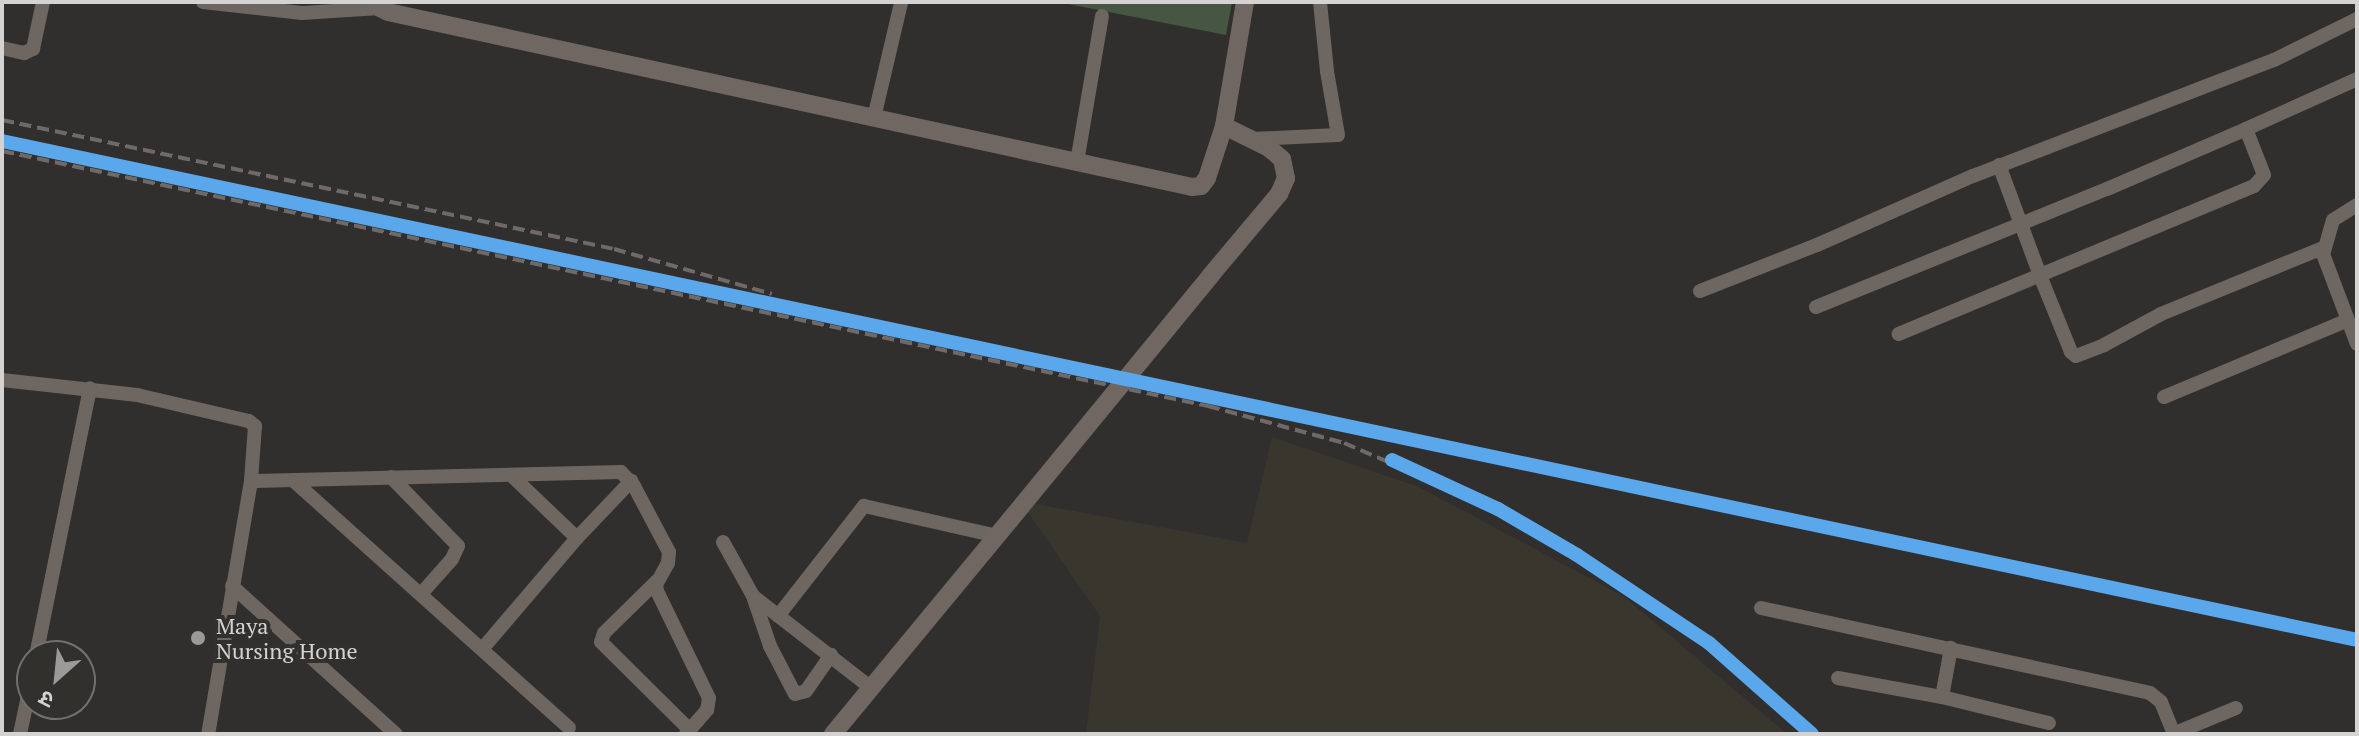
<!DOCTYPE html>
<html>
<head>
<meta charset="utf-8">
<style>
	body { margin:0 }
	#map { position:relative; width:2359px; height:736px; overflow:hidden; background:#302f2e; font-family:"PT Serif","Noto Sans Devanagari",serif }
	div>[style] { position:absolute }
	[style*='--x'] { left:calc(var(--x)*1px); top:calc(var(--y)*1px); width:calc(var(--w)*1px); rotate:calc(var(--a)*1deg) }
	.built>* { inset:0; background:#39362e }
	.green>* { inset:0; background:#475643 }
	.street>* { height:14px; margin:-7px; padding:0 7px; transform-origin:7px; border-radius:7px; background:#6d6661 }
	.secondary>* { height:18px; margin:-9px; padding:0 9px; transform-origin:9px; border-radius:9px; background:#706762 }
	.rail>* { height:4px; margin-top:-2px; transform-origin:0; background:repeating-linear-gradient(90deg,#6f6a67 0 12px,transparent 0 18px) }
	.secondary-bridge>* { height:18px; margin:-9px; padding:0 9px; transform-origin:9px; border-radius:9px; background:#706762 }
	.rail-1>* { height:14px; margin:-7px; padding:0 7px; transform-origin:7px; border-radius:7px; background:#5aa8eb }
	.dots>* { width:22px; height:22px; translate:-50% -50%; box-sizing:border-box; border:4px solid #31302d; border-radius:50% }
	span { translate:-50% -50%; white-space:nowrap; text-align:center; line-height:1.15; -webkit-text-stroke:8px #31302d; paint-order:stroke }
	.poi-label { font-size:22px; color:#d4d3d1 }
	.left { translate:0 -50%; text-align:left }
	.frame { position:absolute; inset:0; border:4px solid #d4d3d1; pointer-events:none }
	.north { position:absolute; left:16px; top:640px; width:80px; height:80px; box-sizing:border-box; background:#31302d; border:2px solid #72716f; border-radius:50%; rotate:207deg; font-size:22px; font-weight:700; line-height:32px; text-align:center; color:#d4d3d1 }
	.north::after { content:''; display:block; margin:auto; width:28px; height:36px; background:#9b9a98; clip-path:polygon(50% 0,100% 100%,50% 72%,0 100%) }
</style>
</head>
<body>
<div id="map">
	<div class="built">
		<i style="clip-path:polygon(1272px 437px,1419px 487px,1623px 596px,1787px 734px,1086px 734px,1100px 616px,1020px 501px,1247px 543px)"></i>
	</div>
	<div class="green">
		<i style="clip-path:polygon(1058px 2px,1232px 2px,1226px 35px)"></i>
	</div>
	<div class="street">
		<i style="--x:203;--y:2;--w:100;--a:6.3"></i>
		<i style="--x:302;--y:13;--w:78;--a:-3.7"></i>
		<i style="--x:2;--y:48;--w:23;--a:13"></i>
		<i style="--x:24;--y:53;--w:10;--a:-24"></i>
		<i style="--x:33;--y:49;--w:48;--a:-78"></i>
		<i style="--x:874;--y:118;--w:118;--a:-76.8"></i>
		<i style="--x:2246;--y:129;--w:122;--a:-24.2"></i>
		<i style="--x:1252;--y:139;--w:86;--a:-2.7"></i>
		<i style="--x:1338;--y:135;--w:65;--a:-99.8"></i>
		<i style="--x:1327;--y:71;--w:69;--a:-95.8"></i>
		<i style="--x:1077;--y:162;--w:148;--a:-80.3"></i>
		<i style="--x:1999;--y:165;--w:121;--a:69.6"></i>
		<i style="--x:2041;--y:278;--w:80;--a:67.9"></i>
		<i style="--x:2071;--y:352;--w:6;--a:39"></i>
		<i style="--x:2076;--y:356;--w:30;--a:-21"></i>
		<i style="--x:2104;--y:345;--w:65;--a:-28.5"></i>
		<i style="--x:2161;--y:314;--w:175;--a:-22.2"></i>
		<i style="--x:2357;--y:205;--w:28;--a:148"></i>
		<i style="--x:2333;--y:220;--w:35;--a:106"></i>
		<i style="--x:2323;--y:254;--w:96;--a:69.3"></i>
		<i style="--x:1700;--y:291;--w:126;--a:-21.5"></i>
		<i style="--x:1817;--y:245;--w:171;--a:-23.9"></i>
		<i style="--x:1973;--y:176;--w:323;--a:-21.1"></i>
		<i style="--x:2274;--y:60;--w:93;--a:-26.3"></i>
		<i style="--x:1816;--y:307;--w:314;--a:-22.1"></i>
		<i style="--x:2107;--y:189;--w:151;--a:-23.3"></i>
		<i style="--x:2246;--y:129;--w:49;--a:68.6"></i>
		<i style="--x:2264;--y:175;--w:15;--a:132"></i>
		<i style="--x:2254;--y:186;--w:385;--a:157.4"></i>
		<i style="--x:2;--y:380;--w:136;--a:6.3"></i>
		<i style="--x:137;--y:395;--w:115;--a:13.1"></i>
		<i style="--x:249;--y:421;--w:8;--a:40"></i>
		<i style="--x:255;--y:426;--w:55;--a:94.2"></i>
		<i style="--x:251;--y:481;--w:257;--a:99.6"></i>
		<i style="--x:2164;--y:397;--w:197;--a:-22.7"></i>
		<i style="--x:511;--y:475;--w:91;--a:43.7"></i>
		<i style="--x:391;--y:477;--w:96;--a:45.8"></i>
		<i style="--x:458;--y:546;--w:14;--a:115"></i>
		<i style="--x:452;--y:559;--w:47;--a:131.5"></i>
		<i style="--x:251;--y:481;--w:370;--a:-1.4"></i>
		<i style="--x:621;--y:472;--w:19;--a:47"></i>
		<i style="--x:634;--y:486;--w:75;--a:62.1"></i>
		<i style="--x:669;--y:552;--w:11;--a:95"></i>
		<i style="--x:668;--y:563;--w:25;--a:119"></i>
		<i style="--x:656;--y:585;--w:6;--a:81"></i>
		<i style="--x:657;--y:591;--w:119;--a:64.1"></i>
		<i style="--x:709;--y:698;--w:12;--a:99"></i>
		<i style="--x:707;--y:710;--w:32;--a:131"></i>
		<i style="--x:295;--y:482;--w:368;--a:41.9"></i>
		<i style="--x:723;--y:542;--w:62;--a:60.9"></i>
		<i style="--x:753;--y:596;--w:150;--a:37.9"></i>
		<i style="--x:657;--y:581;--w:74;--a:135.5"></i>
		<i style="--x:604;--y:633;--w:9;--a:108"></i>
		<i style="--x:601;--y:642;--w:125;--a:44.7"></i>
		<i style="--x:232;--y:586;--w:221;--a:42.1"></i>
		<i style="--x:754;--y:599;--w:50;--a:71.2"></i>
		<i style="--x:770;--y:646;--w:54;--a:62.5"></i>
		<i style="--x:795;--y:694;--w:11;--a:-15"></i>
		<i style="--x:806;--y:691;--w:44;--a:-55.2"></i>
		<i style="--x:1761;--y:608;--w:398;--a:12.3"></i>
		<i style="--x:2150;--y:693;--w:14;--a:39"></i>
		<i style="--x:2161;--y:702;--w:35;--a:68"></i>
		<i style="--x:778;--y:616;--w:140;--a:-52"></i>
		<i style="--x:864;--y:506;--w:136;--a:12.7"></i>
		<i style="--x:483;--y:648;--w:145;--a:-49.5"></i>
		<i style="--x:577;--y:538;--w:79;--a:-46.5"></i>
		<i style="--x:36;--y:656;--w:273;--a:-78.6"></i>
		<i style="--x:1838;--y:678;--w:106;--a:10.4"></i>
		<i style="--x:1942;--y:697;--w:50;--a:-79.6"></i>
		<i style="--x:1942;--y:697;--w:110;--a:13.7"></i>
		<i style="--x:20;--y:734;--w:58;--a:-78.1"></i>
		<i style="--x:2173;--y:734;--w:68;--a:-22.4"></i>
	</div>
	<div class="secondary">
		<i style="--x:378;--y:2;--w:6;--a:72"></i>
		<i style="--x:380;--y:8;--w:9;--a:27"></i>
		<i style="--x:388;--y:12;--w:823;--a:12.28"></i>
		<i style="--x:1192;--y:187;--w:9;--a:-6"></i>
		<i style="--x:1201;--y:186;--w:10;--a:-53"></i>
		<i style="--x:1207;--y:178;--w:55;--a:-71.9"></i>
		<i style="--x:1224;--y:126;--w:126;--a:-80.4"></i>
		<i style="--x:1211;--y:275;--w:106;--a:-50"></i>
		<i style="--x:1279;--y:194;--w:17;--a:-66"></i>
		<i style="--x:1286;--y:178;--w:19;--a:-102"></i>
		<i style="--x:1282;--y:159;--w:17;--a:-140"></i>
		<i style="--x:1269;--y:148;--w:50;--a:-153.9"></i>
		<i style="--x:833;--y:734;--w:278;--a:-50.4"></i>
	</div>
	<div class="rail">
		<i style="--x:2;--y:120;--w:625;--a:11.9"></i>
		<i style="--x:614;--y:249;--w:164;--a:15.9"></i>
		<i style="--x:2;--y:151;--w:1233;--a:11.94"></i>
		<i style="--x:1208;--y:406;--w:141;--a:15.2"></i>
		<i style="--x:1344;--y:443;--w:168;--a:23.2"></i>
		<i style="--x:1498;--y:509;--w:91;--a:30.2"></i>
		<i style="--x:1577;--y:555;--w:159;--a:33.7"></i>
		<i style="--x:1709;--y:643;--w:137;--a:41.5"></i>
	</div>
	<div class="secondary-bridge">
		<i style="--x:1010;--y:520;--w:317;--a:-50.6"></i>
	</div>
	<div class="rail-1">
		<i style="--x:2;--y:141;--w:2407;--a:11.96"></i>
		<i style="--x:1392;--y:460;--w:117;--a:24.8"></i>
		<i style="--x:1498;--y:509;--w:91;--a:30.2"></i>
		<i style="--x:1577;--y:555;--w:159;--a:33.7"></i>
		<i style="--x:1709;--y:643;--w:137;--a:41.5"></i>
	</div>
	<div class="dots">
		<i style="left:198px;top:638px;background:#9b9a98"></i>
	</div>
	<div class="poi-label">
		<span class="left" style="left:216px;top:638px">Maya<br>Nursing Home</span>
	</div>
	<div class="frame"></div>
	<div class="north">उ</div>
</div>
</body>
</html>
